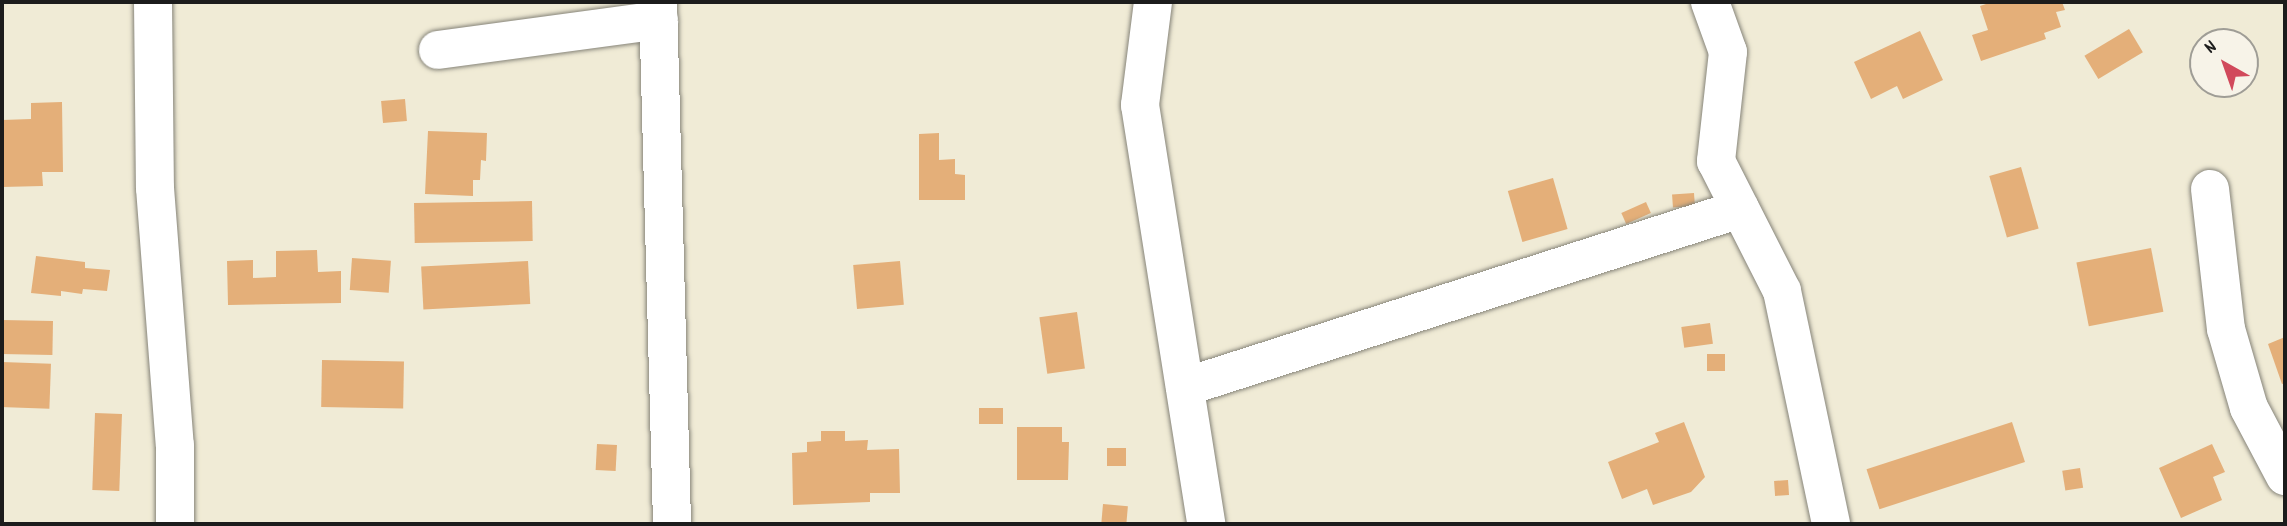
<!DOCTYPE html>
<html>
<head>
<meta charset="utf-8">
<style>
	body { margin:0 }
	#map { position:relative; width:2287px; height:526px; overflow:hidden; background:#f0ebd6; font-family:Dekko,sans-serif }
	div>[style] { position:absolute }
	[style*='--x'] { left:calc(var(--x)*1px); top:calc(var(--y)*1px); width:calc(var(--w)*1px); rotate:calc(var(--a)*1deg) }
	.building>* { inset:0; background:#e4af79; transform-origin:0 0 }
	.roads { filter:drop-shadow(0 0 2px #868479) drop-shadow(0 0 2px #868479) }
	.minor>* { height:38px; margin:-19px; padding:0 19px; transform-origin:19px; border-radius:19px; background:#fff }
	span { translate:-50% -50%; white-space:nowrap; text-align:center; line-height:1.15; -webkit-text-stroke:6px #f7f3e8; paint-order:stroke }
	.frame { position:absolute; inset:0; border:4px solid #1c1c1c; pointer-events:none }
	.north { position:absolute; left:2189px; top:28px; width:70px; height:70px; box-sizing:border-box; background:#f7f3e8; border:2px solid #9f9d96; border-radius:50%; rotate:320deg; font-size:19px; font-weight:700; line-height:28px; text-align:center; color:#1c1c1c }
	.north::after { content:''; display:block; margin:auto; width:24px; height:32px; background:#d1495b; clip-path:polygon(50% 0,100% 100%,50% 72%,0 100%) }
</style>
</head>
<body>
<div id="map">
	<div class="building">
		<i style="clip-path:polygon(1992px 2px,2062px 2px,2065px 10px,2056px 12px,2061px 27px,2044px 33px,2046px 39px,1981px 61px,1972px 35px,1988px 30px,1980px 6px)"></i>
		<i style="left:2129px;top:29px;width:27px;height:52px;rotate:59deg"></i>
		<i style="clip-path:polygon(1920px 31px,1943px 80px,1903px 99px,1897px 86px,1871px 99px,1854px 62px)"></i>
		<i style="left:405px;top:99px;width:22px;height:24px;rotate:85deg"></i>
		<i style="clip-path:polygon(62px 102px,63px 172px,42px 172px,43px 186px,2px 187px,2px 120px,31px 119px,31px 103px)"></i>
		<i style="clip-path:polygon(428px 131px,487px 133px,486px 161px,481px 160px,480px 180px,473px 180px,473px 196px,425px 194px)"></i>
		<i style="clip-path:polygon(939px 133px,939px 160px,955px 159px,955px 174px,965px 175px,965px 200px,919px 200px,919px 134px)"></i>
		<i style="left:2021px;top:167px;width:64px;height:33px;rotate:74deg"></i>
		<i style="left:1553px;top:178px;width:53px;height:47px;rotate:74deg"></i>
		<i style="left:1694px;top:193px;width:13px;height:22px;rotate:86deg"></i>
		<i style="left:532px;top:201px;width:40px;height:118px;rotate:89deg"></i>
		<i style="left:1646px;top:202px;width:12px;height:27px;rotate:66deg"></i>
		<i style="left:2151px;top:248px;width:65px;height:76px;rotate:79deg"></i>
		<i style="clip-path:polygon(317px 250px,318px 272px,341px 271px,341px 303px,228px 305px,227px 261px,253px 260px,253px 278px,276px 277px,276px 251px)"></i>
		<i style="clip-path:polygon(36px 256px,85px 262px,85px 268px,110px 270px,107px 291px,83px 289px,82px 294px,61px 291px,61px 296px,31px 293px)"></i>
		<i style="left:352px;top:258px;width:39px;height:32px;rotate:4deg"></i>
		<i style="left:528px;top:261px;width:43px;height:107px;rotate:87deg"></i>
		<i style="left:900px;top:261px;width:44px;height:47px;rotate:85deg"></i>
		<i style="left:1077px;top:312px;width:57px;height:38px;rotate:82deg"></i>
		<i style="left:2px;top:320px;width:51px;height:34px;rotate:1deg"></i>
		<i style="left:1710px;top:323px;width:21px;height:29px;rotate:82deg"></i>
		<i style="clip-path:polygon(2285px 337px,2285px 383px,2282px 384px,2268px 344px)"></i>
		<i style="left:1725px;top:354px;width:17px;height:18px;rotate:90deg"></i>
		<i style="left:322px;top:360px;width:82px;height:47px;rotate:1deg"></i>
		<i style="left:2px;top:362px;width:49px;height:45px;rotate:2deg"></i>
		<i style="left:979px;top:408px;width:24px;height:16px"></i>
		<i style="left:95px;top:413px;width:27px;height:77px;rotate:2deg"></i>
		<i style="clip-path:polygon(1684px 422px,1705px 477px,1691px 492px,1653px 505px,1647px 489px,1622px 499px,1608px 462px,1659px 442px,1655px 433px)"></i>
		<i style="left:2012px;top:422px;width:42px;height:153px;rotate:72deg"></i>
		<i style="clip-path:polygon(1017px 427px,1062px 427px,1062px 442px,1069px 442px,1068px 480px,1017px 480px)"></i>
		<i style="clip-path:polygon(821px 431px,845px 431px,845px 441px,868px 440px,867px 450px,899px 449px,900px 493px,870px 493px,870px 502px,793px 505px,792px 453px,807px 452px,807px 442px,821px 441px)"></i>
		<i style="left:597px;top:444px;width:20px;height:26px;rotate:3deg"></i>
		<i style="clip-path:polygon(2212px 444px,2225px 472px,2213px 477px,2222px 500px,2181px 518px,2159px 468px)"></i>
		<i style="left:1107px;top:448px;width:19px;height:18px"></i>
		<i style="left:2080px;top:468px;width:20px;height:18px;rotate:81deg"></i>
		<i style="left:1788px;top:480px;width:15px;height:14px;rotate:86deg"></i>
		<i style="left:1103px;top:504px;width:25px;height:20px;rotate:5deg"></i>
	</div>
	<div class="roads">
		<div class="minor">
			<i style="--x:153;--y:2;--w:186;--a:89.4"></i>
			<i style="--x:155;--y:188;--w:258;--a:85.6"></i>
			<i style="--x:175;--y:445;--w:79;--a:90"></i>
			<i style="--x:658;--y:2;--w:522;--a:88.46"></i>
			<i style="--x:1153;--y:2;--w:104;--a:97.2"></i>
			<i style="--x:1140;--y:105;--w:424;--a:81"></i>
			<i style="--x:1710;--y:2;--w:53;--a:70.2"></i>
			<i style="--x:1728;--y:52;--w:110;--a:96.3"></i>
			<i style="--x:1716;--y:161;--w:146;--a:63.1"></i>
			<i style="--x:1782;--y:291;--w:238;--a:78.1"></i>
			<i style="--x:438;--y:50;--w:223;--a:-7.7"></i>
			<i style="--x:2210;--y:189;--w:141;--a:83.5"></i>
			<i style="--x:2226;--y:329;--w:82;--a:73.8"></i>
			<i style="--x:2249;--y:408;--w:77;--a:62.1"></i>
			<i style="--x:1185;--y:387;--w:583;--a:-17.78"></i>
		</div>
	</div>
	<div class="frame"></div>
	<div class="north">N</div>
</div>
</body>
</html>
